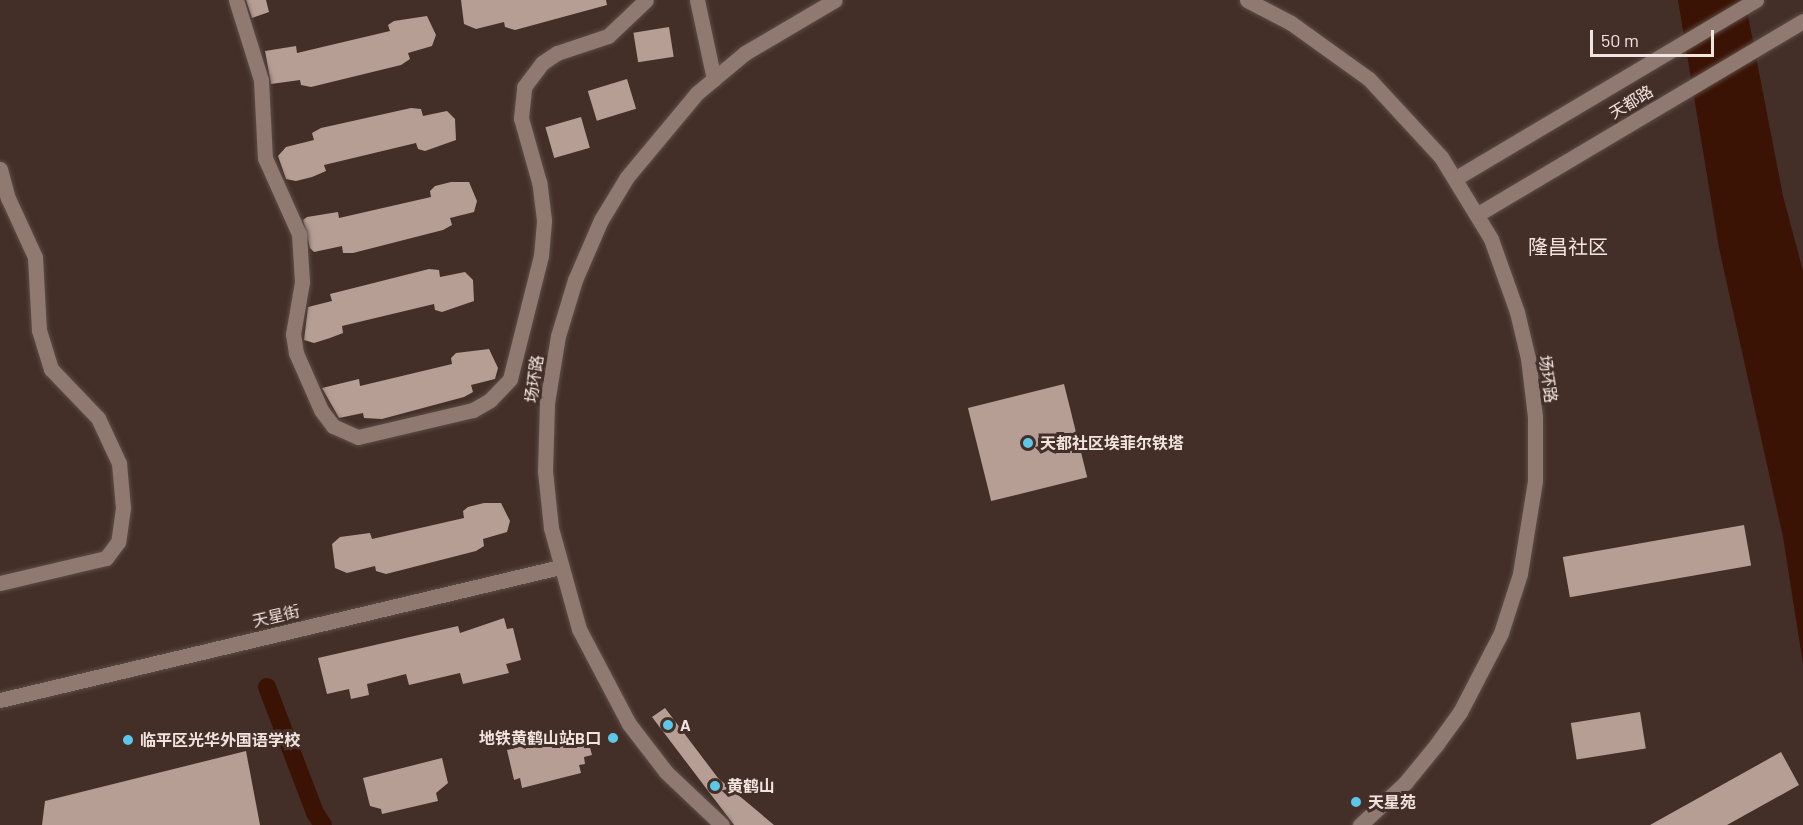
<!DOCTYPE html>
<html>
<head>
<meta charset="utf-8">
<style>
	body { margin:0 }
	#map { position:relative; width:1803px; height:825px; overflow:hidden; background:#432f28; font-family:Barlow,"Noto Sans SC",sans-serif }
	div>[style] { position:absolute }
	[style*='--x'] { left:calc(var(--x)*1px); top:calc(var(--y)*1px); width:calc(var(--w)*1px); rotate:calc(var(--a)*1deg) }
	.water>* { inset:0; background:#3b1304 }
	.canal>* { height:18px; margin:-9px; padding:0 9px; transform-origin:9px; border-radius:9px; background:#3b1304 }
	.building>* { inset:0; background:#b69e95; transform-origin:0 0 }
	.roads { filter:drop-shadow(0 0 2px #5d4c47) drop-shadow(0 0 2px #5d4c47) }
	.minor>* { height:15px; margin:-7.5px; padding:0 7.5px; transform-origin:7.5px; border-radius:7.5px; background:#8f7970 }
	.tertiary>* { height:15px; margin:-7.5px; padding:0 7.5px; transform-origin:7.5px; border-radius:7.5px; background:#8f7970 }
	.secondary>* { height:15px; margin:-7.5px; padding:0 7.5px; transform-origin:7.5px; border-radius:7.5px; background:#8f7970 }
	.dots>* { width:16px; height:16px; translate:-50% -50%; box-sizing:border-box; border:3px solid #432f28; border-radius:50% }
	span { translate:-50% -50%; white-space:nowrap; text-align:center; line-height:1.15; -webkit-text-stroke:6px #432f28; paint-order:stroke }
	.street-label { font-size:16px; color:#f1e4df }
	.poi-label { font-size:16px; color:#f1e4df; font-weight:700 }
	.left { translate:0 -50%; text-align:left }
	.right { translate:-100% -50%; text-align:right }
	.quarter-label { font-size:20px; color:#f1e4df }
	.scale { position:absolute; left:1590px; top:30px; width:124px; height:27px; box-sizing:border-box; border:3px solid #f1e4df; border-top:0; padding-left:8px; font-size:18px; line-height:21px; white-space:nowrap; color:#f1e4df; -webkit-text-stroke:4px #432f28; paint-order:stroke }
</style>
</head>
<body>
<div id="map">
	<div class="water">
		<i style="clip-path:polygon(1678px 0,1745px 0,1783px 196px,1803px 271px,1803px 664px,1783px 537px,1719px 248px)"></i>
	</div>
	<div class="canal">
		<i style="--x:267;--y:687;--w:135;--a:69.1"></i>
		<i style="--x:315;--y:813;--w:14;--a:56"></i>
	</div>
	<div class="building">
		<i style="clip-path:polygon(246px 0,266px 0,269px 12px,252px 18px)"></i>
		<i style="clip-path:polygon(461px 0,606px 0,607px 5px,515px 30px,505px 27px,504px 22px,476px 29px,464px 24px)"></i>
		<i style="clip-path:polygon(427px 16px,436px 35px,432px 46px,408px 53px,410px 59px,401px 65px,311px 87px,301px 85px,300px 80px,271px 84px,265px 51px,296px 46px,297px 53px,390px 31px,388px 25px,394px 21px)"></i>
		<i style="left:669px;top:27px;width:30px;height:36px;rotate:81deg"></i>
		<i style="left:627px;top:79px;width:31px;height:41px;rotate:73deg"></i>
		<i style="clip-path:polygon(411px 108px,421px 109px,423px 116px,447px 111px,455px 119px,456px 140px,425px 151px,418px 149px,416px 143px,324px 165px,326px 171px,312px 177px,296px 181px,286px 179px,278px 156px,286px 147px,314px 140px,312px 133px,321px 128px)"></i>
		<i style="left:581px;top:117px;width:32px;height:37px;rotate:74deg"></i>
		<i style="clip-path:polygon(451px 182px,469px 182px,477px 201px,474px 212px,450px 218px,452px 225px,443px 230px,353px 253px,343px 253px,342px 246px,314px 252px,310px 248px,303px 220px,307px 217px,338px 212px,339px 218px,431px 197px,430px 191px,435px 186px)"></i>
		<i style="clip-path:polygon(429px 269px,439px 270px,440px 277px,465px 272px,473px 280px,474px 301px,442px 312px,435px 310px,434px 304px,342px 326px,343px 333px,330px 338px,314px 343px,304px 340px,308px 307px,332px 301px,330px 294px)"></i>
		<i style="clip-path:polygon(489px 349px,498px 368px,495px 379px,471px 385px,473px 392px,464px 397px,382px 419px,364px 418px,363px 413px,339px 418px,322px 388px,359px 379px,360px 386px,452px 364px,451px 358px,456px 353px)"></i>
		<i style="left:1064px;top:384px;width:96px;height:99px;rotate:76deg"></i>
		<i style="clip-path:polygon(484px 503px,501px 503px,510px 521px,507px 532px,483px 539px,484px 546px,476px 551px,386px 574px,376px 571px,375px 566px,347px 573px,335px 568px,332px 544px,340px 537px,370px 533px,372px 539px,464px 518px,463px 511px,468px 507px)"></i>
		<i style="left:1744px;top:525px;width:41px;height:184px;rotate:80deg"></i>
		<i style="clip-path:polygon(504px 618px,507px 629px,513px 628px,521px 660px,506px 664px,509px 673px,463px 684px,460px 673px,409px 685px,406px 674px,367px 684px,369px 695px,351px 699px,349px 689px,327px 694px,318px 658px,458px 626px,460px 633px)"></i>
		<i style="clip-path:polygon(665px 708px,718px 778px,774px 825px,734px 825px,652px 717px)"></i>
		<i style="left:1640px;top:712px;width:37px;height:70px;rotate:81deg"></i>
		<i style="clip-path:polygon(578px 733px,580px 742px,588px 740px,592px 755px,584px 757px,585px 764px,579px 765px,581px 773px,522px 788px,520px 778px,514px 780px,507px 750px)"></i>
		<i style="clip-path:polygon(246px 751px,260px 825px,42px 825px,45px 801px)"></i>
		<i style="clip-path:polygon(1781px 752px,1799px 785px,1727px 825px,1650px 825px)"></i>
		<i style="clip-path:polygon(442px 758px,448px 783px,436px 793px,438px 801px,382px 814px,381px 809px,370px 806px,363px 778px)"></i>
	</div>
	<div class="roads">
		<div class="minor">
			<i style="--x:236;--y:0;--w:84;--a:72.6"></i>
			<i style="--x:261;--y:80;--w:78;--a:87.1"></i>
			<i style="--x:265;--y:158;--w:83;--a:65.9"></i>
			<i style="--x:299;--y:234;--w:48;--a:86.4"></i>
			<i style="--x:302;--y:282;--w:53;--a:99.8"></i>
			<i style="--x:293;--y:334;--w:19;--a:81"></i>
			<i style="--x:296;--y:353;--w:62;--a:66.3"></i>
			<i style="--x:321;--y:410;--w:20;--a:53"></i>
			<i style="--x:333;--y:426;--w:27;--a:24"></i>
			<i style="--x:358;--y:437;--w:118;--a:-13.2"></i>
			<i style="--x:473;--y:410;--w:20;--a:-30"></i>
			<i style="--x:490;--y:400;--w:29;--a:-46"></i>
			<i style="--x:510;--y:379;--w:127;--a:-75.9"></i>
			<i style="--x:541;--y:256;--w:36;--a:-85"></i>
			<i style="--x:544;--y:220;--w:38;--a:-97"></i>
			<i style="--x:539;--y:182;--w:66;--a:-105.7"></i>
			<i style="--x:521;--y:118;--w:31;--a:-84"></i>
			<i style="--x:524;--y:87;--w:30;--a:-53"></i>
			<i style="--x:542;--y:63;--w:18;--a:-34"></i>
			<i style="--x:557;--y:53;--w:54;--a:-18.4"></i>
			<i style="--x:608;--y:36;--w:52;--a:-43.5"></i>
			<i style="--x:0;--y:169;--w:30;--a:75"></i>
			<i style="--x:8;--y:198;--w:65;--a:65.4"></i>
			<i style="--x:35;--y:257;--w:73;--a:86.9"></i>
			<i style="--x:39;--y:330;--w:41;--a:72.9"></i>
			<i style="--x:51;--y:369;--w:68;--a:46.2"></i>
			<i style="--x:98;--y:418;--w:50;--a:65"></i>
			<i style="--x:119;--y:463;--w:45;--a:84.9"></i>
			<i style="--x:123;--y:508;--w:34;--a:98"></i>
			<i style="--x:118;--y:542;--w:20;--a:127"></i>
			<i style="--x:106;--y:558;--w:109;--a:166.7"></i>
		</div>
		<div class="tertiary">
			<i style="--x:697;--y:0;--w:81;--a:77.9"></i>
			<i style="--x:0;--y:700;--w:576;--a:-13.36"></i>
		</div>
		<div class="secondary">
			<i style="--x:1247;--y:0;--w:50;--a:27.6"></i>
			<i style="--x:1291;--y:23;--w:96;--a:35.7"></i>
			<i style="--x:1369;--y:79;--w:106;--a:47.3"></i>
			<i style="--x:1441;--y:157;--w:96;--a:58.6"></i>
			<i style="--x:1491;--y:239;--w:77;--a:70.4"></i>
			<i style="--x:1517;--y:312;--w:47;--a:76.6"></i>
			<i style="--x:1528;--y:358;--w:59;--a:83.2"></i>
			<i style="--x:1535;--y:417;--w:64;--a:90"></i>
			<i style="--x:1535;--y:481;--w:94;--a:99.2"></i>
			<i style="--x:1520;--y:574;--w:62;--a:107.9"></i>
			<i style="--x:1501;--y:633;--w:89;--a:117.4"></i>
			<i style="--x:1460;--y:712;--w:39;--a:126"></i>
			<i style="--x:1437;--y:744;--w:50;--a:129.4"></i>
			<i style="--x:1405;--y:783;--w:62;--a:137"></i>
			<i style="--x:1456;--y:178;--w:349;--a:-30.7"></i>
			<i style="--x:1478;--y:214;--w:378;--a:-30.7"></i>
			<i style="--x:722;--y:825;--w:77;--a:-136.6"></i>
			<i style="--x:666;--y:772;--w:61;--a:-127.6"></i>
			<i style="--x:629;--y:724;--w:107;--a:-117.8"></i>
			<i style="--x:579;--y:629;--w:105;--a:-105.5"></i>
			<i style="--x:551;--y:528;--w:57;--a:-96"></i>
			<i style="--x:545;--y:471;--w:68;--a:-88.3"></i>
			<i style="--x:547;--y:403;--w:68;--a:-80.7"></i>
			<i style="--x:558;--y:336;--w:59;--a:-73.1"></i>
			<i style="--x:575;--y:280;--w:65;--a:-66.6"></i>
			<i style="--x:601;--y:220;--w:50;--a:-58.8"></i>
			<i style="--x:627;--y:177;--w:109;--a:-50.2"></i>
			<i style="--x:697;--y:93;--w:62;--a:-39.8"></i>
			<i style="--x:745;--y:53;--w:104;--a:-30.5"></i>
		</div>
	</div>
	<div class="dots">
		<i style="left:1028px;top:443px;background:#5dc7e8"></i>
		<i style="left:668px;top:725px;background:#5dc7e8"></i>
		<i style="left:613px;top:738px;background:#5dc7e8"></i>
		<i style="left:128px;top:740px;background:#5dc7e8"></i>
		<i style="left:715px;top:786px;background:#5dc7e8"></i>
		<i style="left:1356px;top:802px;background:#5dc7e8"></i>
	</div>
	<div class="street-label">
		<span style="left:1631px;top:102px;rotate:-31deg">天都路</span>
		<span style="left:534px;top:379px;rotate:-82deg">场环路</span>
		<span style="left:1548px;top:379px;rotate:82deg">场环路</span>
		<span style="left:276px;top:616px;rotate:-13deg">天星街</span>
	</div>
	<div class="poi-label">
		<span class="left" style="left:1040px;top:443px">天都社区埃菲尔铁塔</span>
		<span class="left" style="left:680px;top:725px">A</span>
		<span class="right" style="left:601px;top:738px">地铁黄鹤山站B口</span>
		<span class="left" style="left:140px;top:740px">临平区光华外国语学校</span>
		<span class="left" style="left:727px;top:786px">黄鹤山</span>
		<span class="left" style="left:1368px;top:802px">天星苑</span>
	</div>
	<div class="quarter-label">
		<span style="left:1568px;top:246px">隆昌社区</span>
	</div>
	<div class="scale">50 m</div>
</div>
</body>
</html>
